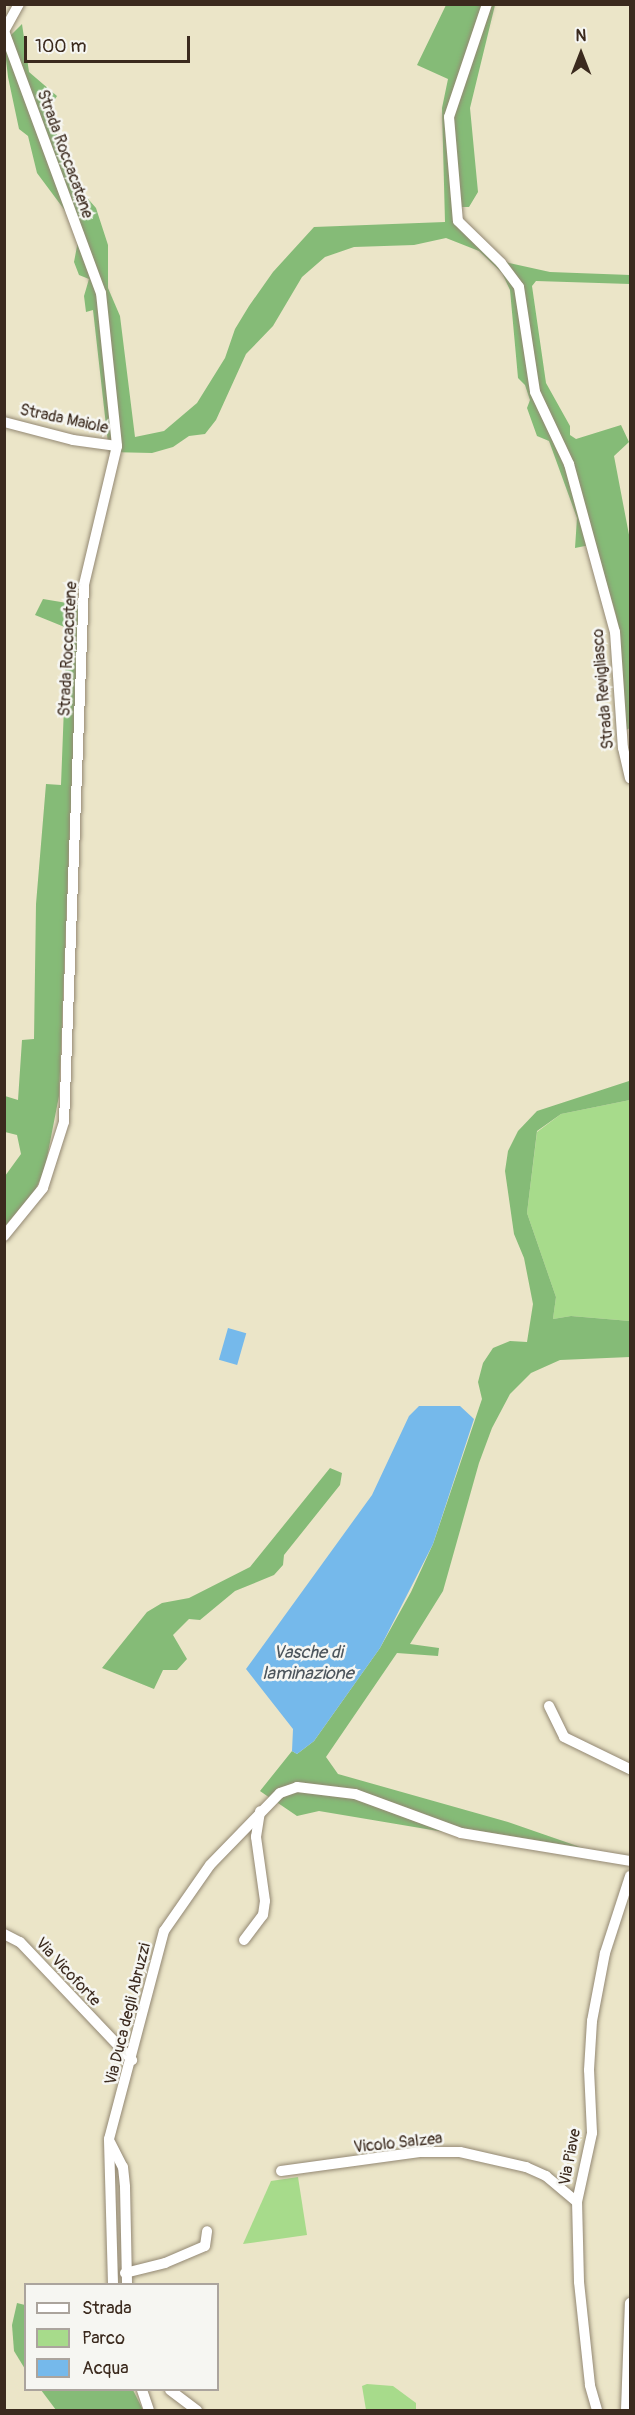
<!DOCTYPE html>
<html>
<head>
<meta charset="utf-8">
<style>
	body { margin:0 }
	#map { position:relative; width:635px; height:2415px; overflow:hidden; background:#ebe5c8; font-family:Pangolin,sans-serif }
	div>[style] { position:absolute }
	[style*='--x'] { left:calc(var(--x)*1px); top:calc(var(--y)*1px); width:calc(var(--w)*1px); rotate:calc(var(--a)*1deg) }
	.green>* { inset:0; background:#a7db8b }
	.forest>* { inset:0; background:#85bb77 }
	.water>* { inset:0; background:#75b9eb; transform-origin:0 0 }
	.roads { filter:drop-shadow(0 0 2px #938873) drop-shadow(0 0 2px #938873) }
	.minor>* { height:10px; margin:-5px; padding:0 5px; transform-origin:5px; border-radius:5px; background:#fff }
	span { translate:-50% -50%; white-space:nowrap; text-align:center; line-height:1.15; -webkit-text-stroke:5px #f6f6f2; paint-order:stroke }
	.street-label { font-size:16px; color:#3b2a1e }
	.water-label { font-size:18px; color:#4c555c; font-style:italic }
	.frame { position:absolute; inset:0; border:6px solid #3b2a1e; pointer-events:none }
	.legend { position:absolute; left:24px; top:2283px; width:195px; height:108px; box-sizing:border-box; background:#f6f6f2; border:2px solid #aba49d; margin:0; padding:8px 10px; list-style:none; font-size:18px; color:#3b2a1e }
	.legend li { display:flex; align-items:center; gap:12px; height:30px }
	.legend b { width:30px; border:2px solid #aba49d }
	.north { position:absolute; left:551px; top:24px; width:60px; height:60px; -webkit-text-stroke:4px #f6f6f2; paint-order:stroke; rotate:0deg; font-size:16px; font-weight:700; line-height:24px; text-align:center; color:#3b2a1e }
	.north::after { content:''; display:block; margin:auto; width:21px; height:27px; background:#3b2a1e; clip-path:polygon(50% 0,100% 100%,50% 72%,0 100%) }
	.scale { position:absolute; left:24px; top:36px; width:166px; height:27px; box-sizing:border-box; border:3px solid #3b2a1e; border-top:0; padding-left:8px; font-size:18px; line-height:21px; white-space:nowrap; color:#3b2a1e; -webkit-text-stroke:4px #f6f6f2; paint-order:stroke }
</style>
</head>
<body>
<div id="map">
	<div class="green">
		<i style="clip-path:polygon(630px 1100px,630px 1321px,571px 1316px,553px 1319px,556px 1297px,527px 1213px,537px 1132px,561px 1114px)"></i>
		<i style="clip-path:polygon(298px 2177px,307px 2235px,243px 2244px,271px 2181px)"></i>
		<i style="clip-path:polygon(367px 2384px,393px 2386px,416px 2403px,416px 2410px,366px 2410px,362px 2386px)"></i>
	</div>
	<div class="forest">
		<i style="clip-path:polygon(446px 5px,495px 5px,470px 108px,478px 192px,469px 207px,462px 207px,461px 219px,505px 262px,550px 272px,630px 275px,630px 284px,536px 281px,532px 286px,546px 383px,570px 426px,570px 435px,576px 439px,621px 425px,629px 442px,614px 456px,630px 540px,630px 728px,626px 730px,616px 615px,595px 544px,575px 548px,577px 518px,549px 441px,537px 436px,527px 408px,530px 400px,525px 385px,518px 378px,510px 290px,502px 273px,479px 251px,446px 238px,414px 245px,354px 247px,325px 257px,302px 277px,273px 326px,246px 354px,216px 420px,205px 434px,189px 436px,173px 447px,152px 453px,109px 452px,93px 310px,86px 312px,84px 296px,89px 279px,79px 275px,74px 262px,78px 241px,69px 216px,37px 173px,28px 136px,19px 129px,8px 77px,4px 42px,22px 24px,29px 72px,57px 96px,48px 111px,76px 185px,96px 208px,108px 245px,108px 288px,120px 316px,135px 437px,164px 431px,197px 403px,225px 358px,235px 329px,249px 306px,273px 272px,314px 227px,445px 222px,442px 108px,448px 79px,417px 65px)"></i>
		<i style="clip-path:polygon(43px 599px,79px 605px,59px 1096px,45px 1168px,35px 1191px,5px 1226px,5px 1176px,21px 1154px,17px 1135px,5px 1132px,5px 1096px,18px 1100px,22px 1040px,34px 1039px,36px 904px,46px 784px,61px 785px,67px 628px,35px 615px)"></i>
		<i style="clip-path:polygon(630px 964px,630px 1100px,561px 1114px,537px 1131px,527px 1213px,556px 1297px,553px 1319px,571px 1316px,630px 1321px,630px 1357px,560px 1360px,531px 1373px,510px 1394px,492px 1428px,479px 1463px,443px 1591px,410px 1644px,439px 1648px,438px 1656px,397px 1653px,326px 1757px,338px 1774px,508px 1822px,583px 1848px,461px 1828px,320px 1786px,270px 1798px,260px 1791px,292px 1751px,297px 1754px,314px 1741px,380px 1648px,411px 1592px,433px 1544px,482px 1399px,478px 1382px,483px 1363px,493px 1348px,510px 1341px,527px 1342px,533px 1304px,524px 1258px,514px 1234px,505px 1171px,508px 1151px,518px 1131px,537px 1111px,629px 1081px)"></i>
		<i style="clip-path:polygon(330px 1468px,342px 1473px,340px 1485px,284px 1555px,283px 1565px,274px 1575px,235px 1591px,200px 1620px,189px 1619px,173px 1635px,187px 1659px,177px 1670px,163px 1670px,154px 1689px,102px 1668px,147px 1612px,162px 1603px,189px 1598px,250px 1567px)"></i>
		<i style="clip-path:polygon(296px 1791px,353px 1798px,444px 1832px,319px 1811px,297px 1816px,275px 1801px)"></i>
		<i style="clip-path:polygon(17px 2303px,25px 2305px,25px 2369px,14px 2351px,12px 2325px)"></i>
		<i style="clip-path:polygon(41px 2390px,133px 2390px,143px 2410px,56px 2410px)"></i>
	</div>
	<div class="water">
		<i style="left:228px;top:1328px;width:19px;height:33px;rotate:16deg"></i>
		<i style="clip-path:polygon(419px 1406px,460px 1406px,474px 1419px,433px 1544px,380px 1648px,314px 1741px,297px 1754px,292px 1751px,293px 1729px,246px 1669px,372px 1495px,409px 1416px)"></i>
	</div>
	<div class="roads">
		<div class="minor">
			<i style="--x:487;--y:4;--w:119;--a:108.6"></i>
			<i style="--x:449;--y:117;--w:104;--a:85.1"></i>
			<i style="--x:458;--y:221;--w:60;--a:44.3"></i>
			<i style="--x:501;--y:263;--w:30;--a:53"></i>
			<i style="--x:519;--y:287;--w:106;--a:81.3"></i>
			<i style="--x:535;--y:392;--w:80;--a:64.7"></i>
			<i style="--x:569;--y:464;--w:174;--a:74.7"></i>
			<i style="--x:615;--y:632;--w:116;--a:86.1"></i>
			<i style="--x:623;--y:748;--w:31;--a:77"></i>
			<i style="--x:4;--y:31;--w:279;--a:69.7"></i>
			<i style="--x:101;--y:293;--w:154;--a:84"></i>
			<i style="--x:117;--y:446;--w:143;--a:103.4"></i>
			<i style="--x:84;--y:585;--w:537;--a:92.13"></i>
			<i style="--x:64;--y:1122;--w:69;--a:107.7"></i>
			<i style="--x:43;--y:1188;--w:62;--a:129.1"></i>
			<i style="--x:4;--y:31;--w:31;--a:-61"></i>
			<i style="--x:4;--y:422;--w:71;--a:14.6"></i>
			<i style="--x:73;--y:440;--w:44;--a:7.8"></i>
			<i style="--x:549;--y:1706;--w:34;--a:64"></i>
			<i style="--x:564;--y:1737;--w:73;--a:25.9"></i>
			<i style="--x:4;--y:1934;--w:18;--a:27"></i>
			<i style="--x:20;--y:1942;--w:163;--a:46.5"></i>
			<i style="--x:244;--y:1940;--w:31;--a:-53"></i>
			<i style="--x:263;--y:1915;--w:14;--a:-82"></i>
			<i style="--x:265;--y:1901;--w:65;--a:-98"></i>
			<i style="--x:256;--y:1837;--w:26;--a:-81"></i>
			<i style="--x:110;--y:2142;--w:28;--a:63"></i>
			<i style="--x:123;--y:2167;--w:20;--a:84"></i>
			<i style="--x:125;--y:2187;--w:97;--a:88.8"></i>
			<i style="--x:281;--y:2171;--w:140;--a:-7.8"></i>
			<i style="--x:420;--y:2152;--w:40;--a:0"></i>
			<i style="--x:460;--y:2152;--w:68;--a:12.8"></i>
			<i style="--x:526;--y:2167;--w:22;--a:24"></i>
			<i style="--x:546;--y:2176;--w:40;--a:40"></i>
			<i style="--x:125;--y:2273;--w:41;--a:-14"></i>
			<i style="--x:165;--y:2263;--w:43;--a:-23"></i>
			<i style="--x:205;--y:2246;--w:15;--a:-82"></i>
			<i style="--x:113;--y:2284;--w:145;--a:-91.6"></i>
			<i style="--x:109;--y:2139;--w:215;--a:-75.2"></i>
			<i style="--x:164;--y:1931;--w:80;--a:-55.1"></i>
			<i style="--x:210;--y:1865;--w:100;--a:-45.8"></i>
			<i style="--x:280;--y:1793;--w:18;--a:-19"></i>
			<i style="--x:297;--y:1787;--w:58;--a:6.9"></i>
			<i style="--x:355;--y:1794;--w:113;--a:20.2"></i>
			<i style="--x:461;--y:1833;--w:171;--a:9.4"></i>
			<i style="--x:142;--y:2390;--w:21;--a:71"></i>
			<i style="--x:170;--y:2390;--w:34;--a:37"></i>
			<i style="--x:597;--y:2410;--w:26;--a:-106"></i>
			<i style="--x:590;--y:2385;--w:104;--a:-96.1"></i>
			<i style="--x:579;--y:2282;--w:80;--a:-91.4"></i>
			<i style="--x:577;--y:2202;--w:71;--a:-77.7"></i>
			<i style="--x:592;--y:2133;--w:63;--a:-92.7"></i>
			<i style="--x:589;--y:2070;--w:49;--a:-86.5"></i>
			<i style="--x:592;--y:2021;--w:69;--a:-79.2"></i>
			<i style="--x:605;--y:1953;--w:81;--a:-72"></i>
			<i style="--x:626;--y:2410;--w:107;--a:-87.9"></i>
		</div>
	</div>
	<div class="street-label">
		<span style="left:65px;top:154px;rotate:70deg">Strada Roccacatene</span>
		<span style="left:64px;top:419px;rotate:12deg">Strada Maiole</span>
		<span style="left:68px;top:649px;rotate:-87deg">Strada Roccacatene</span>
		<span style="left:603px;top:689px;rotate:-95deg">Strada Revigliasco</span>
		<span style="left:68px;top:1972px;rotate:47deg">Via Vicoforte</span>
		<span style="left:128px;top:2014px;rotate:-76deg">Via Duca degli Abruzzi</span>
		<span style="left:398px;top:2143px;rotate:-6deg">Vicolo Salzea</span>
		<span style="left:570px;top:2157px;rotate:-79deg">Via Piave</span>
	</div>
	<div class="water-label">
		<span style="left:308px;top:1664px">Vasche di<br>laminazione</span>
	</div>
	<div class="frame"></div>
	<ul class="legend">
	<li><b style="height:8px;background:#fff"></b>Strada</li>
	<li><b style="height:16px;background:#a7db8b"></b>Parco</li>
	<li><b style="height:16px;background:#75b9eb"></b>Acqua</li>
	</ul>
	<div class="north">N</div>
	<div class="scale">100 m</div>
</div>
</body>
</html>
